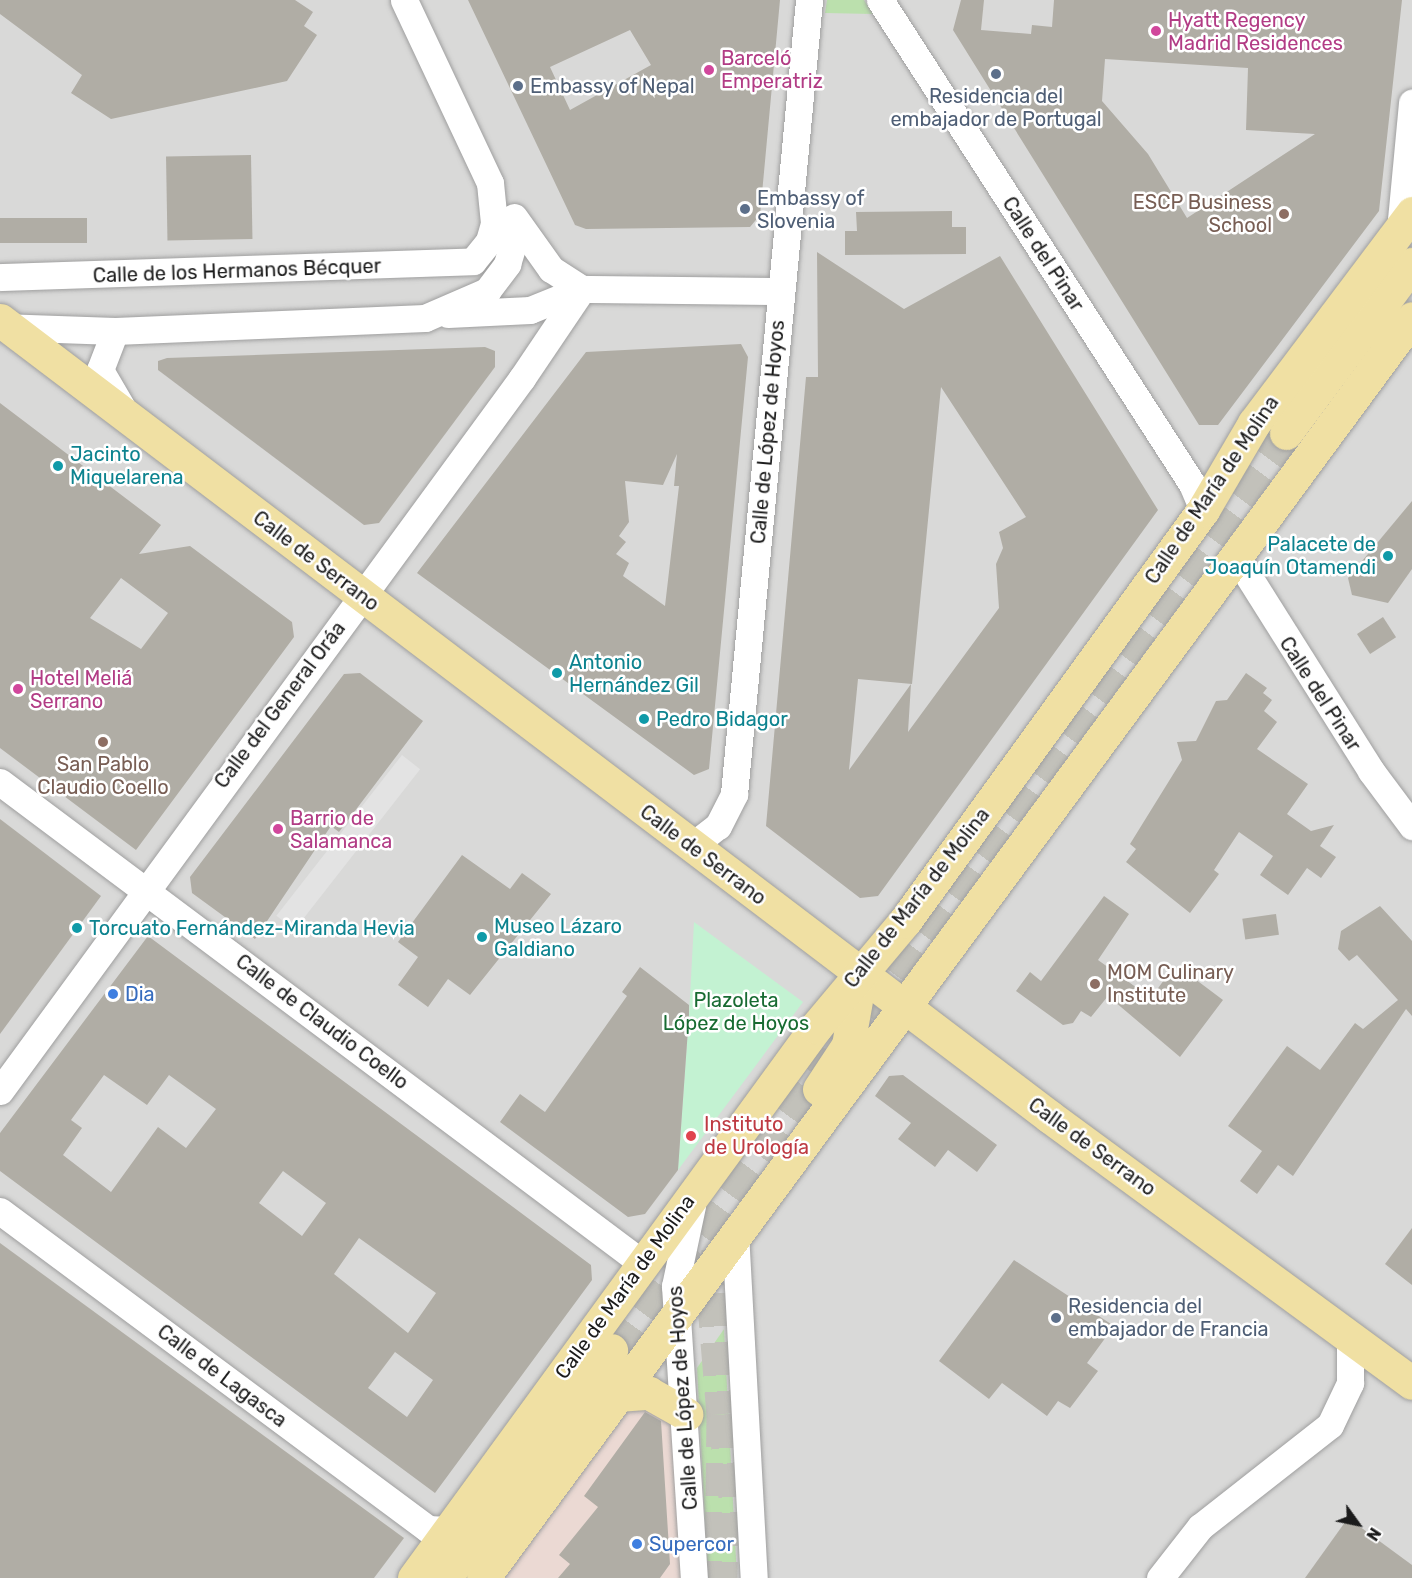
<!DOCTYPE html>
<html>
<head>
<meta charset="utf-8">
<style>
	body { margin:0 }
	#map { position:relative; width:1412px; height:1578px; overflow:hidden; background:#ecebe2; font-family:Rubik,sans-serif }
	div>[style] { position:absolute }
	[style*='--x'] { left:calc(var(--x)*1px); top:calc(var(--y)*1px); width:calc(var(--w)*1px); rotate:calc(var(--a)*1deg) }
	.residential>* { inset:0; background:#d9d9d8; transform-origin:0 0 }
	.commercial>* { inset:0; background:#ebd9d3 }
	.grass>* { inset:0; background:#bbe0ad }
	.park>* { inset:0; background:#c3f2d2 }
	.parking>* { inset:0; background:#e3e3e3; transform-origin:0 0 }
	.building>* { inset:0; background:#b0ada5; transform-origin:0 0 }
	.major-tunnel>* { height:33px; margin-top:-16.5px; transform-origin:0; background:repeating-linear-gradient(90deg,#c2c1ba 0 33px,transparent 0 49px) }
	.highway-tunnel>* { height:33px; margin-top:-16.5px; transform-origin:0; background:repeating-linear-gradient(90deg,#c2c1ba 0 33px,transparent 0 49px) }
	.roads { filter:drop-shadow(0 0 2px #9f9f9f) drop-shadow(0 0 2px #9f9f9f) }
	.minor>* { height:27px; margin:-13.5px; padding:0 13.5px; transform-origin:13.5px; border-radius:13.5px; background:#fff }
	.major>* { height:33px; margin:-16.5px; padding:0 16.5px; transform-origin:16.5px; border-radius:16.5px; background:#f0e0a3 }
	.dots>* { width:16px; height:16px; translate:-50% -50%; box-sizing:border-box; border:3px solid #fff; border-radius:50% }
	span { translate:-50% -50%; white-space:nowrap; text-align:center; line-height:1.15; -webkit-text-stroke:5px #fff; paint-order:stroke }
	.hotel-label { font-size:20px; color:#b23c85 }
	.left { translate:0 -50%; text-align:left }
	.service-label { font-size:20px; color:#4e5e75 }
	.education-label { font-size:20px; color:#785e54 }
	.right { translate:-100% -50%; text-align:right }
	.street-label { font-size:20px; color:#1b1b1b }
	.culture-label { font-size:20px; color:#0d838f }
	.shop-label { font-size:20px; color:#366cbe }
	.park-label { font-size:20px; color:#186b32 }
	.health-label { font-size:20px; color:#be3a42 }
	.north { position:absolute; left:1328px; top:1494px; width:60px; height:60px; -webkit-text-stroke:4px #fff; paint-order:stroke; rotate:123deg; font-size:16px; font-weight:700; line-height:24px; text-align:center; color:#1b1b1b }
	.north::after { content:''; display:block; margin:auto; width:21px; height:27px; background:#1b1b1b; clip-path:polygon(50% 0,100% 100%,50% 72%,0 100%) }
</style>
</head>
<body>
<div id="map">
	<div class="residential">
		<i style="left:0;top:0;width:1412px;height:1578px"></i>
	</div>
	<div class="commercial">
		<i style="clip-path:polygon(634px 1400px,676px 1415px,686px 1578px,498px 1578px)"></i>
	</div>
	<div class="grass">
		<i style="clip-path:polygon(827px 0,864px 0,873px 14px,825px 13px)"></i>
		<i style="clip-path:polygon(724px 1329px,737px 1578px,708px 1578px,697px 1368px)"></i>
	</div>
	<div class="park">
		<i style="clip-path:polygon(694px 922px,803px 1002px,678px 1170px,689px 1015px)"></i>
	</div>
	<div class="parking">
		<i style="left:402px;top:755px;width:23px;height:204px;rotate:38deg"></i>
	</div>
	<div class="building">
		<i style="clip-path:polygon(0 0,295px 0,313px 12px,304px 26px,317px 35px,287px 81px,111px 119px,71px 93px,82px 75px,0 14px)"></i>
		<i style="clip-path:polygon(evenodd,468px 0,780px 0,760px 215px,750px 227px,586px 229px,575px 225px,468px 0,630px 30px,651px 65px,570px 110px,550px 67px,630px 30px)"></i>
		<i style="clip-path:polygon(evenodd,961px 0,984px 0,981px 30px,1031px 34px,1032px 25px,1052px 27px,1054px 0,1402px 0,1379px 211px,1218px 425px,1199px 425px,953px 30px,961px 0,1105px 59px,1248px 68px,1246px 130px,1315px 134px,1187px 218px,1148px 154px,1102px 101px,1105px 59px)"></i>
		<i style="left:251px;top:155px;width:84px;height:85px;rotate:89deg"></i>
		<i style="clip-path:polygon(952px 211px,952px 227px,966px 227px,966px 254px,845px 255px,845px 231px,857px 231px,856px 212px)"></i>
		<i style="left:87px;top:218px;width:25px;height:87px;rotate:90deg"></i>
		<i style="clip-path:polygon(evenodd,817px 252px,904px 309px,1000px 256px,1158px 510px,878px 896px,860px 898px,766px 826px,806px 377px,818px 377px,817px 252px,941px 387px,1026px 517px,999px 532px,1003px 548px,996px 564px,999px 608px,908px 732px,911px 684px,849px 770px,858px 679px,912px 684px,941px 387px)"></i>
		<i style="clip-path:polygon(evenodd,741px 344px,748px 357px,709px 769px,694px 775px,417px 573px,586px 352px,741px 344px,677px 454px,674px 486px,679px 486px,665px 606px,623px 576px,629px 563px,616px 554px,626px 542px,619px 536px,629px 522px,625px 481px,663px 485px,677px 454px)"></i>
		<i style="clip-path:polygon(485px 347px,495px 351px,495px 367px,379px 523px,364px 525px,158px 370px,158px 361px,167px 358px)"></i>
		<i style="clip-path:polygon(evenodd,0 403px,161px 525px,139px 554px,190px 546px,292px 622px,294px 637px,136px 850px,0 748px,0 403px,121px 578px,168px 613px,141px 649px,90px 618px,121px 578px)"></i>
		<i style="clip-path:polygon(1412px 501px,1412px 569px,1388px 603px,1352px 595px,1348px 578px)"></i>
		<i style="left:1383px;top:617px;width:24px;height:31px;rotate:57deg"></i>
		<i style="clip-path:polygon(360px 673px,423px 721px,339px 832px,331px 826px,255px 939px,192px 893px,190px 877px,344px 674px)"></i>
		<i style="clip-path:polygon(1246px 673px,1267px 688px,1263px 693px,1272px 700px,1264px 711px,1277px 722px,1257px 749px,1308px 784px,1287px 814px,1311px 831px,1334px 825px,1320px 846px,1336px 857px,1321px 878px,1307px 868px,1288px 895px,1260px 875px,1273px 856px,1239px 832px,1214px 870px,1219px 874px,1190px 913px,1126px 862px,1136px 849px,1130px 844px,1182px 760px,1177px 742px,1196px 741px,1216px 701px,1227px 700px)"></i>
		<i style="clip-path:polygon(0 819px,101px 896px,0 1034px)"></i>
		<i style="clip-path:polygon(462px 855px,510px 889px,522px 873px,551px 894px,470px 995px,448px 979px,428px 1007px,398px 985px,418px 957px,398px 942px)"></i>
		<i style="clip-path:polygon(1104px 896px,1129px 914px,1098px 960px,1151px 998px,1169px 973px,1177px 978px,1183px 970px,1223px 1000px,1180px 1057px,1108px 996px,1091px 1017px,1081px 1011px,1073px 1023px,1063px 1025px,1016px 991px,1030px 972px,1041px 981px)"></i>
		<i style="clip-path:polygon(1380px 906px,1412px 941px,1412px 1016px,1406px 1009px,1293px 1176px,1278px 1165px,1257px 1194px,1240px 1181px,1262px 1151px,1228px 1126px,1287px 1046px,1320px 1070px,1355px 1023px,1363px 1029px,1398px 1000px,1357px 955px,1349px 961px,1338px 949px,1341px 931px)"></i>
		<i style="left:1276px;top:914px;width:21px;height:34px;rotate:82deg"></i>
		<i style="clip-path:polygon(evenodd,148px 936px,591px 1265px,592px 1280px,435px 1493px,0 1171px,0 1133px,148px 936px,104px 1075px,147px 1105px,169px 1075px,216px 1109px,186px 1148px,158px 1127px,111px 1192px,63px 1155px,82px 1128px,71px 1120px,104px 1075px,148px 936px,283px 1171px,326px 1203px,302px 1236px,259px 1203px,283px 1171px,148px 936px,359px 1238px,436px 1293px,408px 1333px,334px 1274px,359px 1238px,148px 936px,395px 1352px,433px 1380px,407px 1417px,368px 1388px,395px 1352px)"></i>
		<i style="clip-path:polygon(640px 967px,689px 1005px,689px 1015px,678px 1170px,645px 1214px,628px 1217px,500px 1122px,520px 1094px,545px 1112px,627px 996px,622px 992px)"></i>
		<i style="clip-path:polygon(903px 1075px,997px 1145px,977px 1172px,948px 1150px,935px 1167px,898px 1139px,911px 1123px,875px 1096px,889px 1076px)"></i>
		<i style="clip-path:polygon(1412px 1228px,1412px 1285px,1385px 1264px)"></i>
		<i style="clip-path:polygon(0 1243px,404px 1538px,374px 1578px,0 1578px)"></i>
		<i style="clip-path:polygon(1014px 1260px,1114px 1326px,1087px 1363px,1098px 1371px,1070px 1408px,1058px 1401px,1047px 1416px,1002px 1383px,989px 1399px,939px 1361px)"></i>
		<i style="clip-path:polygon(645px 1412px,661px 1421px,670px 1564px,660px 1578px,558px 1578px,570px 1564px,559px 1555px,598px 1507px,584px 1496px)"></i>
		<i style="clip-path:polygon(1348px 1518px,1412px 1565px,1412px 1578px,1305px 1578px)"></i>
	</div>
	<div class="major-tunnel">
		<i style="--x:861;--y:1010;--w:717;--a:-53.63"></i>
		<i style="--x:718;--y:1251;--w:42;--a:96.8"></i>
		<i style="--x:713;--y:1293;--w:121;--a:85.3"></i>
		<i style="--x:723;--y:1414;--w:164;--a:90.7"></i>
		<i style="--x:611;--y:1350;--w:370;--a:-53.7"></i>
	</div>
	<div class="highway-tunnel">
		<i style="--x:723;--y:1414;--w:132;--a:81.7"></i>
	</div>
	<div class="roads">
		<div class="minor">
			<i style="--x:880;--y:0;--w:576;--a:57.19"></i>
			<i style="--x:1192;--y:484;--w:28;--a:67"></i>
			<i style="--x:514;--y:217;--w:64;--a:54.6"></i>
			<i style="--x:551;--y:269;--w:37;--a:33"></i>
			<i style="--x:1400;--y:230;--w:128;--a:-84.6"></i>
			<i style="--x:0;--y:277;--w:473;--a:-1.9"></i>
			<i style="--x:473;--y:261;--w:26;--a:-51"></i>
			<i style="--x:489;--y:241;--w:19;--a:-74"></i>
			<i style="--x:494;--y:223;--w:40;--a:-95.7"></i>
			<i style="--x:490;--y:183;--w:202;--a:-115.2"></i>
			<i style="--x:448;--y:314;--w:82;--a:-2.8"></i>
			<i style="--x:530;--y:310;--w:56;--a:-22"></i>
			<i style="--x:582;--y:289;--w:199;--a:0.6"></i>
			<i style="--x:0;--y:327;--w:115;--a:2"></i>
			<i style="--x:115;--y:331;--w:310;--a:-2.4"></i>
			<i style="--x:425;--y:318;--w:68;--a:-23.5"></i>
			<i style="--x:487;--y:291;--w:34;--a:-53"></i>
			<i style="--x:507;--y:264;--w:39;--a:-73"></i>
			<i style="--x:115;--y:331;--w:42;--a:111"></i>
			<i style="--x:100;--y:370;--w:42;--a:59.7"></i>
			<i style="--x:1237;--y:558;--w:252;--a:57.8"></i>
			<i style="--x:1371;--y:771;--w:69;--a:53.3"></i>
			<i style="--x:0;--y:782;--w:802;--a:36.84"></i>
			<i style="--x:692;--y:846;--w:33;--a:-38"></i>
			<i style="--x:718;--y:826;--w:36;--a:-63"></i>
			<i style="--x:734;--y:794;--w:798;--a:-84.6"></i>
			<i style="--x:0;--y:1091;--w:884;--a:-53.79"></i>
			<i style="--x:522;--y:378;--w:107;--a:-56"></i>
			<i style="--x:692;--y:1206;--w:82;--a:102"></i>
			<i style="--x:675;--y:1286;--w:293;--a:86.3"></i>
			<i style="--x:0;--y:1211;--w:533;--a:36.61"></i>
			<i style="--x:428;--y:1529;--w:20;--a:3"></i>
			<i style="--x:735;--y:1232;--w:347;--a:86.9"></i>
			<i style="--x:1160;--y:1578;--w:65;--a:-51.9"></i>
			<i style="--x:1200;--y:1527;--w:165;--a:-38.1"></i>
			<i style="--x:1330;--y:1425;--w:47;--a:-64.5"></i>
			<i style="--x:1350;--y:1383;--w:47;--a:-90"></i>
		</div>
		<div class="major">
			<i style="--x:0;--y:320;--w:1318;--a:37.2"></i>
			<i style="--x:1050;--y:1117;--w:449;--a:36.3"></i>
			<i style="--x:1286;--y:433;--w:211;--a:-53.3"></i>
			<i style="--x:819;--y:1089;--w:53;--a:-56.6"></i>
			<i style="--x:848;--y:1045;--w:73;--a:-79.8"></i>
			<i style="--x:617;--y:1395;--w:32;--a:-4"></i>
			<i style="--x:649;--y:1393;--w:43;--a:29.6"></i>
			<i style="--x:414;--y:1578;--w:682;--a:-53.89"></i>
			<i style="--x:816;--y:1027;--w:138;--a:-50"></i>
			<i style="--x:905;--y:921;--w:508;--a:-54.06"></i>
			<i style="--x:1203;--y:510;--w:101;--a:-59.6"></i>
			<i style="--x:1254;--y:423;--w:263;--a:-53"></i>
			<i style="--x:445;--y:1578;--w:282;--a:-53.9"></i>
			<i style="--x:483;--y:1578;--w:1565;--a:-53.6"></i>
		</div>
	</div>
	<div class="dots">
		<i style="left:1156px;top:31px;background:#d1479c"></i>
		<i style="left:709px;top:70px;background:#d1479c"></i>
		<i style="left:996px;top:74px;background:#5c6f8a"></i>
		<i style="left:518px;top:86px;background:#5c6f8a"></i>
		<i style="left:745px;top:209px;background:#5c6f8a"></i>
		<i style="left:1284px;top:214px;background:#8d6e63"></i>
		<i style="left:58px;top:466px;background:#0f9aa8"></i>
		<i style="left:1388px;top:556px;background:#0f9aa8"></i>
		<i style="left:557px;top:673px;background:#0f9aa8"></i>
		<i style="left:18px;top:689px;background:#d1479c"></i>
		<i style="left:644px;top:719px;background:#0f9aa8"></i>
		<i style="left:103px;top:742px;background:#8d6e63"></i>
		<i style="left:278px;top:829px;background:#d1479c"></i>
		<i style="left:77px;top:928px;background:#0f9aa8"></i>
		<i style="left:482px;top:937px;background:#0f9aa8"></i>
		<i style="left:1095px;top:984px;background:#8d6e63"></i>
		<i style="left:113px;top:994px;background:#3f7fe0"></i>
		<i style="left:691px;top:1136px;background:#e0444e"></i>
		<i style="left:1056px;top:1318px;background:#5c6f8a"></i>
		<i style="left:637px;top:1544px;background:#3f7fe0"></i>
	</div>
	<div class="hotel-label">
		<span class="left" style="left:1168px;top:32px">Hyatt Regency<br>Madrid Residences</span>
		<span class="left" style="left:721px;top:70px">Barceló<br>Emperatriz</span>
		<span class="left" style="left:30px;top:690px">Hotel Meliá<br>Serrano</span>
		<span class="left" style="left:290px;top:830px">Barrio de<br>Salamanca</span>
	</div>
	<div class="service-label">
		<span class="left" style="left:530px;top:86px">Embassy of Nepal</span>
		<span style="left:996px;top:108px">Residencia del<br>embajador de Portugal</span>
		<span class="left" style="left:757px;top:210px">Embassy of<br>Slovenia</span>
		<span class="left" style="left:1068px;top:1318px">Residencia del<br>embajador de Francia</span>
	</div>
	<div class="education-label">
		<span class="right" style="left:1272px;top:214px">ESCP Business<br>School</span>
		<span style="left:103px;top:776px">San Pablo<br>Claudio Coello</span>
		<span class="left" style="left:1107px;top:984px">MOM Culinary<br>Institute</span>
	</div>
	<div class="street-label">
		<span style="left:1043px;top:254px;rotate:57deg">Calle del Pinar</span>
		<span style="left:237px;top:271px;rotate:-2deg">Calle de los Hermanos Bécquer</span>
		<span style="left:768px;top:432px;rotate:-85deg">Calle de López de Hoyos</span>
		<span style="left:1212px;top:490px;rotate:-56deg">Calle de María de Molina</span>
		<span style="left:316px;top:561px;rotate:37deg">Calle de Serrano</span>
		<span style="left:1320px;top:694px;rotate:57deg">Calle del Pinar</span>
		<span style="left:280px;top:705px;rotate:-53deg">Calle del General Oráa</span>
		<span style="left:703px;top:855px;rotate:37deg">Calle de Serrano</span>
		<span style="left:917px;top:898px;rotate:-52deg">Calle de María de Molina</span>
		<span style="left:322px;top:1022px;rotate:37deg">Calle de Claudio Coello</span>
		<span style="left:1092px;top:1147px;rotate:36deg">Calle de Serrano</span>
		<span style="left:625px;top:1287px;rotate:-54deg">Calle de María de Molina</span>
		<span style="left:222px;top:1376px;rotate:37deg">Calle de Lagasca</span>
		<span style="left:683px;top:1398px;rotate:-94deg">Calle de López de Hoyos</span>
	</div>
	<div class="culture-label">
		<span class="left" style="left:70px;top:466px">Jacinto<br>Miquelarena</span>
		<span class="right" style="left:1376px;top:556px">Palacete de<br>Joaquín Otamendi</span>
		<span class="left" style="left:569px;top:674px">Antonio<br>Hernández Gil</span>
		<span class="left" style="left:656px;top:719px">Pedro Bidagor</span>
		<span class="left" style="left:494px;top:938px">Museo Lázaro<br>Galdiano</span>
		<span class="left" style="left:89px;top:928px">Torcuato Fernández-Miranda Hevia</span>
	</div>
	<div class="shop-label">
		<span class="left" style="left:125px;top:994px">Dia</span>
		<span class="left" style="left:649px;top:1544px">Supercor</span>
	</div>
	<div class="park-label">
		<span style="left:736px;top:1012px">Plazoleta<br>López de Hoyos</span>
	</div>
	<div class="health-label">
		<span class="left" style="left:704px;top:1136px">Instituto<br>de Urología</span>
	</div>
	<div class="north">N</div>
</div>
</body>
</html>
